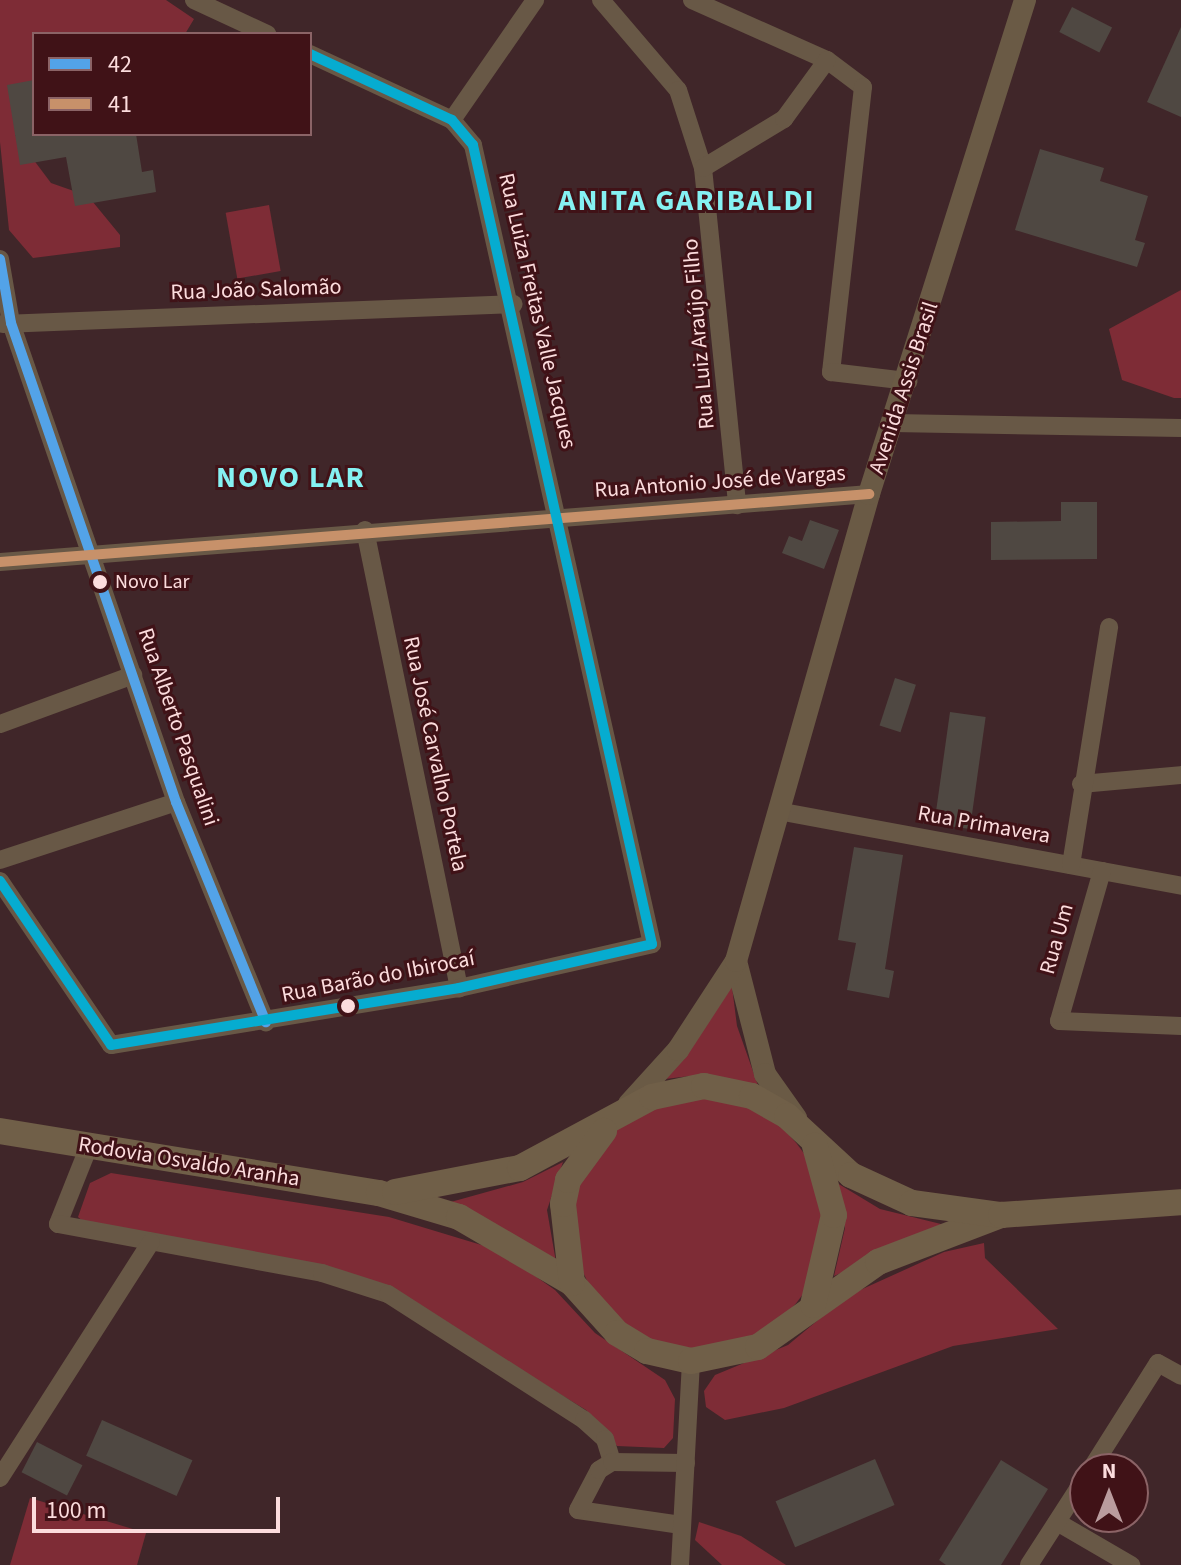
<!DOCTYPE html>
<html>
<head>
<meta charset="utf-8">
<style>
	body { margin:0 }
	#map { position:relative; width:1181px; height:1565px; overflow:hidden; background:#402629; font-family:"Source Sans 3",sans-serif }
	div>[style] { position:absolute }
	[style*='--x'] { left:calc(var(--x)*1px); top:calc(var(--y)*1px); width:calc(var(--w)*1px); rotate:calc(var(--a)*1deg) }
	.green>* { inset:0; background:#7e2c36; transform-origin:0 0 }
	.round { border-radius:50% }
	.building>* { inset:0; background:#4f4842; transform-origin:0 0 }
	.minor>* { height:18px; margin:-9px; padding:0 9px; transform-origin:9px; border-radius:9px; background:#685846 }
	.major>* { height:22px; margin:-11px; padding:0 11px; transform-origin:11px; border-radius:11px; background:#6a5a45 }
	.highway>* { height:26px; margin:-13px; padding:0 13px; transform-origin:13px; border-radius:13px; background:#705f48 }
	.bus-1>* { height:10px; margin:-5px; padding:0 5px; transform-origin:5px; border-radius:5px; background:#53a3e8 }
	.bus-2>* { height:10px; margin:-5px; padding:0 5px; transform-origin:5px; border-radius:5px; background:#c7916a }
	.bus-3>* { height:10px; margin:-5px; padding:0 5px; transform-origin:5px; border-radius:5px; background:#06acd0 }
	.dots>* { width:22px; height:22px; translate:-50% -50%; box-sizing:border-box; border:4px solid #401217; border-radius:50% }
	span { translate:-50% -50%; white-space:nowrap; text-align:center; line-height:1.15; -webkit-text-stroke:6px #401217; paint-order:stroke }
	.bus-label { font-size:20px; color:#fcdcdd }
	.left { translate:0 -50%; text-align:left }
	.street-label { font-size:22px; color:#fcdcdd }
	.district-label { font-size:30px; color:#85f1f2; font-weight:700; letter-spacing:2px }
	.legend { position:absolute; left:32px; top:32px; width:280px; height:104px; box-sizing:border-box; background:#401217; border:2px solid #8b6366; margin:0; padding:10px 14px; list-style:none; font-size:24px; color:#fcdcdd }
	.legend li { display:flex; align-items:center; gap:16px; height:40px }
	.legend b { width:40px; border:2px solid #8b6366 }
	.north { position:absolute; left:1069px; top:1453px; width:80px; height:80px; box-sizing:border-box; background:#401217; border:2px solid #8b6366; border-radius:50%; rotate:0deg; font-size:22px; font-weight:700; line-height:32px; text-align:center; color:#fcdcdd }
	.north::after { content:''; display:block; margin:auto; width:28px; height:36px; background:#ba9c9e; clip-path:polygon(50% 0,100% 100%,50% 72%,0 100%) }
	.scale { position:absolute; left:32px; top:1497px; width:248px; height:36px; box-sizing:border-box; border:4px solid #fcdcdd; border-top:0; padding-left:10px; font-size:24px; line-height:28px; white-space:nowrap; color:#fcdcdd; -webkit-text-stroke:6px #401217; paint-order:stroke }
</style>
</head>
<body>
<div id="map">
	<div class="green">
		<i style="clip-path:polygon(0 0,166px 0,194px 19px,185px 34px,34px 34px,34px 81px,15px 135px,51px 183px,88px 196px,120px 235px,120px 247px,33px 258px,9px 230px,0 142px)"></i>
		<i style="left:269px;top:205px;width:67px;height:44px;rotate:80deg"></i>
		<i style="clip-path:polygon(1181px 290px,1181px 398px,1174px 398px,1122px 380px,1109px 329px)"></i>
		<i style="clip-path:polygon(731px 979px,737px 1026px,760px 1091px,690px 1076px,665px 1079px)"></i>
		<i class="round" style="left:573px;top:1097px;width:252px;height:252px"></i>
		<i style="clip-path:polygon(563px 1162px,547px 1210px,556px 1262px,440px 1205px,523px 1182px)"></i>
		<i style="clip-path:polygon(111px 1173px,389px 1217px,498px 1250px,555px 1290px,595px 1333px,665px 1380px,675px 1399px,673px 1438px,664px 1448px,617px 1446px,586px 1410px,393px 1292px,86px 1224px,78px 1217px,90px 1183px)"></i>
		<i style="clip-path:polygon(837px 1183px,880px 1209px,949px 1226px,834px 1276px,845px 1228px)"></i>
		<i style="clip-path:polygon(984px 1243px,985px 1258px,1058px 1329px,953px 1346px,784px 1408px,725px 1420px,706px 1407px,704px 1391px,715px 1375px,788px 1345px,847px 1296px,944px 1252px)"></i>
		<i style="clip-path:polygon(30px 1498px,146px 1533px,137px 1565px,10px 1565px)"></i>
		<i style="clip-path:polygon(699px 1522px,741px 1536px,786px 1565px,722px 1565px,695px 1540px)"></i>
	</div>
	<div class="building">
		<i style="left:1072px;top:7px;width:45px;height:28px;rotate:27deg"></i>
		<i style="clip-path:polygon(1181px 27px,1181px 117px,1147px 102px)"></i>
		<i style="clip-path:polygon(34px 80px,34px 134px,136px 134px,142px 172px,153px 170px,156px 192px,75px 206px,66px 157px,20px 165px,7px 85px)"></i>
		<i style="clip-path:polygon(1040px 149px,1104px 168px,1100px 181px,1148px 196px,1135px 240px,1145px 243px,1137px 267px,1015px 230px)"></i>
		<i style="clip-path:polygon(1061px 502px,1097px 502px,1097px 559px,991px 560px,991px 522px,1061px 521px)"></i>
		<i style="clip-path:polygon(810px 520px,839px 530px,824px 569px,782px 553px,789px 536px,802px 541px)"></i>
		<i style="left:895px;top:678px;width:22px;height:50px;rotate:18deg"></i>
		<i style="left:950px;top:712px;width:36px;height:113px;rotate:8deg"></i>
		<i style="clip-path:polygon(854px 847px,903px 855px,885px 969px,894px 971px,889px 998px,847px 990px,856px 943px,838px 940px)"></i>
		<i style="left:102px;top:1420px;width:99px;height:39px;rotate:24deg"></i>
		<i style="left:37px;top:1442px;width:51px;height:34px;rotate:27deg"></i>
		<i style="left:875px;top:1459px;width:50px;height:108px;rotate:67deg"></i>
		<i style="clip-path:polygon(1001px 1460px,1048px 1489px,1001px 1565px,946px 1565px,939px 1560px)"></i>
	</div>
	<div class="minor">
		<i style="--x:194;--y:0;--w:81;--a:25"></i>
		<i style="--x:601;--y:0;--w:118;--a:49.5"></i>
		<i style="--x:678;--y:90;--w:82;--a:72.2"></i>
		<i style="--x:703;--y:168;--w:339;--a:84.2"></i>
		<i style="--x:692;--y:0;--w:148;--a:24"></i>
		<i style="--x:827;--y:60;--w:45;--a:36.9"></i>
		<i style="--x:863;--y:87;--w:287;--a:96.4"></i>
		<i style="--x:831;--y:372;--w:78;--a:6.7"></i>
		<i style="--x:452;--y:120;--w:146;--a:-55.3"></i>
		<i style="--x:703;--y:168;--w:95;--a:-31.2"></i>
		<i style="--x:784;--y:119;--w:73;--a:-53.9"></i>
		<i style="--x:0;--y:259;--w:65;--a:80.2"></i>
		<i style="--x:11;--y:323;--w:507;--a:70.99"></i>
		<i style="--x:176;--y:802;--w:238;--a:67.8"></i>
		<i style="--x:3;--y:324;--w:511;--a:-2.24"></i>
		<i style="--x:893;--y:423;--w:288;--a:1"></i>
		<i style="--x:365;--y:530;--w:468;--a:78.4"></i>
		<i style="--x:0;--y:562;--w:872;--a:-4.47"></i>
		<i style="--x:0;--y:724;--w:142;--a:-20.2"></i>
		<i style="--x:1081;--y:784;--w:100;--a:-5.1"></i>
		<i style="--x:778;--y:811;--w:410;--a:10.5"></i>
		<i style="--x:0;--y:860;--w:185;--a:-18.2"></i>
		<i style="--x:1071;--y:865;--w:241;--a:-80.9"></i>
		<i style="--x:1102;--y:871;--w:156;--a:106"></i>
		<i style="--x:1059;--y:1021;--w:122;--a:2.3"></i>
		<i style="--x:0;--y:881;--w:198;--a:55.9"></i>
		<i style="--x:111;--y:1045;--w:353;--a:-9.3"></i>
		<i style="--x:459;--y:988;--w:198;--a:-12.8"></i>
		<i style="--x:652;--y:944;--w:819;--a:-102.63"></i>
		<i style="--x:473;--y:145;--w:33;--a:-130"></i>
		<i style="--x:452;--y:120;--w:157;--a:-155.1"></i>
		<i style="--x:89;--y:1146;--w:84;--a:111.7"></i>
		<i style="--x:58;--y:1224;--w:269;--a:10.5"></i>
		<i style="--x:322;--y:1273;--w:69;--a:17.7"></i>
		<i style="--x:388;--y:1294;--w:233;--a:32.7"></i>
		<i style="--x:584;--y:1420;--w:28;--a:42"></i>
		<i style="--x:605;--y:1439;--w:24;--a:73"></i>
		<i style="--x:1091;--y:1469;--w:125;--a:-57.7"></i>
		<i style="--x:1158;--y:1363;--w:26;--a:29"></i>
		<i style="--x:0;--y:1478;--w:280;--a:-57.4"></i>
		<i style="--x:1057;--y:1522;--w:86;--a:30.2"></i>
		<i style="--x:681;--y:1525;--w:104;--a:-171.7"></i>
		<i style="--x:578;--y:1510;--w:45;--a:-62.3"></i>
		<i style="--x:599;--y:1470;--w:15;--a:-32"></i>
		<i style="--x:612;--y:1462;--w:74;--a:0.8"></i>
		<i style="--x:680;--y:1565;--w:204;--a:-86.9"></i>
		<i style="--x:1029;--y:1565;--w:103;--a:-57.2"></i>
	</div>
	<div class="major">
		<i style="--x:736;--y:961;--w:117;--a:75.6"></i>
		<i style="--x:765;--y:1074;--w:54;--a:54.8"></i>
		<i style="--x:629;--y:1104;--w:73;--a:-47.8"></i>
		<i style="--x:678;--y:1050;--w:106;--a:-56.9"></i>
		<i style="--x:736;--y:961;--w:486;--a:-74.1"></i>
		<i style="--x:869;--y:494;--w:518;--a:-72.47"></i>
	</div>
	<div class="highway">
		<i style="--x:0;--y:1131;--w:384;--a:9.3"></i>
		<i style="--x:379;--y:1193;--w:84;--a:16.7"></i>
		<i style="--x:459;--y:1217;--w:131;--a:30.3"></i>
		<i style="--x:572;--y:1283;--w:67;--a:48"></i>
		<i style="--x:617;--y:1333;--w:35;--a:31"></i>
		<i style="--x:647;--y:1351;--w:45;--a:12.8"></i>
		<i style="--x:691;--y:1361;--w:68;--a:-11.8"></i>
		<i style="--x:758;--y:1347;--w:147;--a:-35.3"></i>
		<i style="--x:878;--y:1262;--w:132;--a:-20.9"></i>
		<i style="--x:395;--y:1192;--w:127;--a:-10.9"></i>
		<i style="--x:520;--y:1168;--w:150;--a:-28.3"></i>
		<i style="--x:652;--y:1097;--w:53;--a:-11.9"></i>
		<i style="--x:704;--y:1086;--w:49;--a:11.8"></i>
		<i style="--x:752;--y:1096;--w:40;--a:29.7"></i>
		<i style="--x:787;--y:1116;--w:87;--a:42.7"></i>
		<i style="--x:851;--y:1175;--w:67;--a:24.7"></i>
		<i style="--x:912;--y:1203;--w:90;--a:7.7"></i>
		<i style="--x:1001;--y:1215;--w:180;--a:-4.1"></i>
		<i style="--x:572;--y:1283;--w:80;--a:-96.5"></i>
		<i style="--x:563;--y:1204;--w:25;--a:-78"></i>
		<i style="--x:568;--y:1180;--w:61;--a:-53.7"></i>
		<i style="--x:813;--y:1305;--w:92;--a:-76.9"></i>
		<i style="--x:834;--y:1215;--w:72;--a:-105.4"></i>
	</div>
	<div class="bus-1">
		<i style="--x:0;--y:259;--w:65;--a:80.2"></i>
		<i style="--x:11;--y:323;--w:507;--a:70.99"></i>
		<i style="--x:176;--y:802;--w:238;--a:67.8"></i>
	</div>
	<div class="bus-2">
		<i style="--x:0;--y:562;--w:872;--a:-4.47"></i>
	</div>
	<div class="bus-3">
		<i style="--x:0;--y:881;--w:198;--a:55.9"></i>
		<i style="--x:111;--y:1045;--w:353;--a:-9.3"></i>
		<i style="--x:459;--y:988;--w:198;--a:-12.8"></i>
		<i style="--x:652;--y:944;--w:819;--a:-102.63"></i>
		<i style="--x:473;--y:145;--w:33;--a:-130"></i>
		<i style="--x:452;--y:120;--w:157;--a:-155.1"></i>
	</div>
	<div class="dots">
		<i style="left:100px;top:582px;background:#fcdcdd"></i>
		<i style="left:348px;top:1006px;background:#fcdcdd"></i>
	</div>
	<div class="bus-label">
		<span class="left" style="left:115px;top:582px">Novo Lar</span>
	</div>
	<div class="street-label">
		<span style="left:256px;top:290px;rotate:-2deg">Rua João Salomão</span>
		<span style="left:537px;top:311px;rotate:77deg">Rua Luiza Freitas Valle Jacques</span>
		<span style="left:699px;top:334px;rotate:-95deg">Rua Luiz Araújo Filho</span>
		<span style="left:904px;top:388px;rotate:-72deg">Avenida Assis Brasil</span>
		<span style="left:720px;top:482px;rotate:-4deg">Rua Antonio José de Vargas</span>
		<span style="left:178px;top:727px;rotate:71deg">Rua Alberto Pasqualini</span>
		<span style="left:435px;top:754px;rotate:78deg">Rua José Carvalho Portela</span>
		<span style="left:984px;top:825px;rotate:10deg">Rua Primavera</span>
		<span style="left:1057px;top:939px;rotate:-74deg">Rua Um</span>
		<span style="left:378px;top:977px;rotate:-11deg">Rua Barão do Ibirocaí</span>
		<span style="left:189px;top:1162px;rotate:9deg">Rodovia Osvaldo Aranha</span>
	</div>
	<div class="district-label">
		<span style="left:687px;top:201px">ANITA GARIBALDI</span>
		<span style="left:291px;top:478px">NOVO LAR</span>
	</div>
	<ul class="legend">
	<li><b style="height:10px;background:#53a3e8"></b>42</li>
	<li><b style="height:10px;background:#c7916a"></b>41</li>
	</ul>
	<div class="north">N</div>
	<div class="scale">100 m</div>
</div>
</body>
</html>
